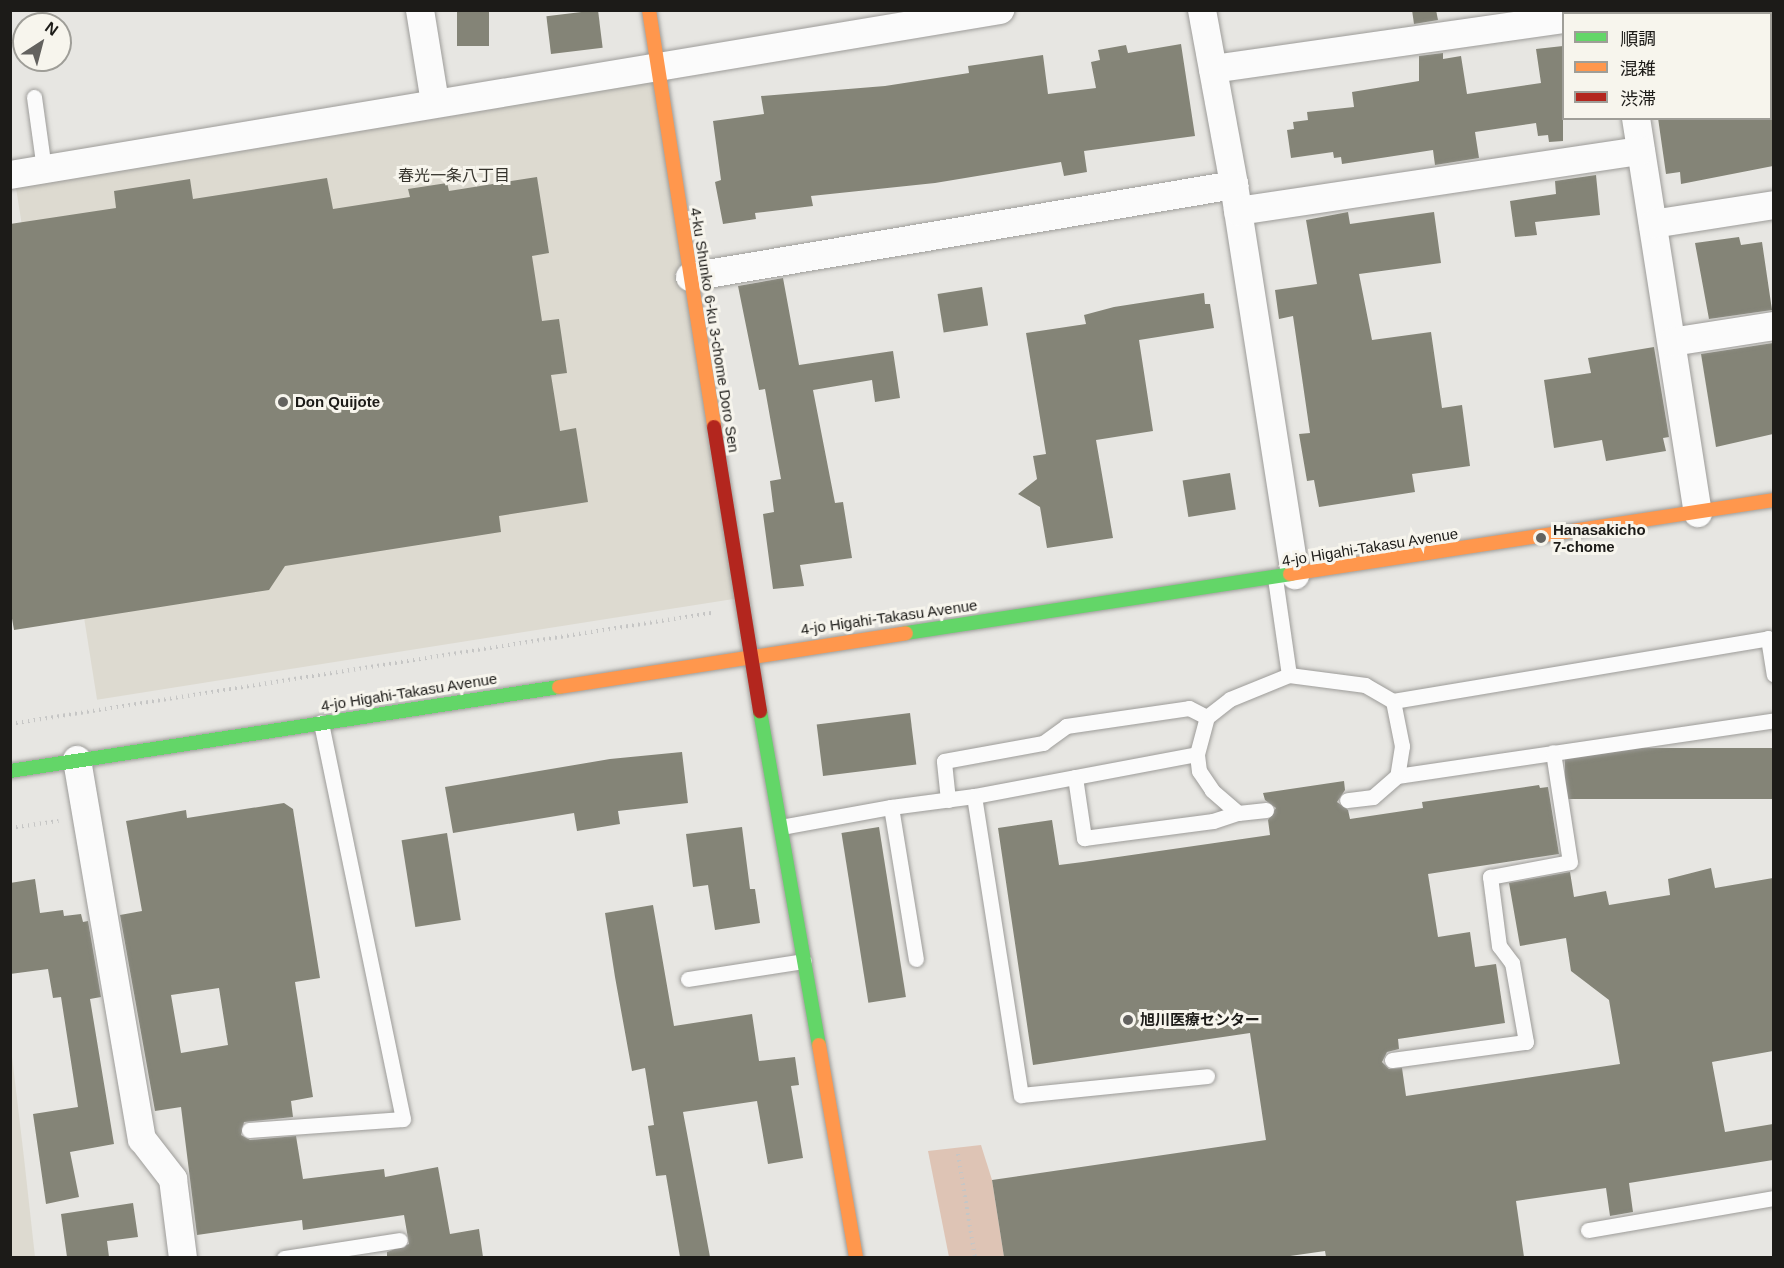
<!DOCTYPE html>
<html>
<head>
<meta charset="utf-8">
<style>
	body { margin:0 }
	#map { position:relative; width:1784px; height:1268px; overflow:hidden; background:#e7e6e2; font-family:Helvetica,"Noto Sans JP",sans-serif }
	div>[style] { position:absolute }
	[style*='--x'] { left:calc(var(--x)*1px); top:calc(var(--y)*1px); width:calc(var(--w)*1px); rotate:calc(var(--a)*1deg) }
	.built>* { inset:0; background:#dddad0; transform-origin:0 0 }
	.green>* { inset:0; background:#dec4b5 }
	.building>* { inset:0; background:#848477; transform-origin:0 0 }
	.path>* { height:4px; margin-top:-2px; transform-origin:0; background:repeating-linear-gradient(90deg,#c6c6c5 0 1.5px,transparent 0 6px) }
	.roads { filter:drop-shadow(0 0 2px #9d9c99) drop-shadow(0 0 2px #9d9c99) }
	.lane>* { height:15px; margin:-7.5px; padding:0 7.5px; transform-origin:7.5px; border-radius:7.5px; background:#fbfbfb }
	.street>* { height:28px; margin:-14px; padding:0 14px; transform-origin:14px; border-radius:14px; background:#fbfbfb }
	.fast>* { height:14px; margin:-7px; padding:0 7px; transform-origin:7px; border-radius:7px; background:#63d668 }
	.slow>* { height:14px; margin:-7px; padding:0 7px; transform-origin:7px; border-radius:7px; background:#ff974d }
	.jam>* { height:14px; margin:-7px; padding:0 7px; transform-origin:7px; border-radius:7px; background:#b3261e }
	.dots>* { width:16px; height:16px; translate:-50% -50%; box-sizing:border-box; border:3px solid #f7f5ed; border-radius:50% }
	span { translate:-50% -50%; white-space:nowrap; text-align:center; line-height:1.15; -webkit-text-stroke:6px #f7f5ed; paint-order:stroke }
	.street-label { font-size:15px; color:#1c1b18 }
	.poi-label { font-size:15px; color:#1c1b18; font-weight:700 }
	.left { translate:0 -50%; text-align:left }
	.neighbourhood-label { font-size:16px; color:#36342d }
	.frame { position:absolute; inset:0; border:12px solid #1c1b18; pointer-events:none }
	.legend { position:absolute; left:1562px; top:12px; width:210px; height:108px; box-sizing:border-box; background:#f7f5ed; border:2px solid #9f9e98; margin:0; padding:8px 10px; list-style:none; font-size:18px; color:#1c1b18 }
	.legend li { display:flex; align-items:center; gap:12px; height:30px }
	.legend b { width:30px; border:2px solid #9f9e98 }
	.north { position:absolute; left:12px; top:12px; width:60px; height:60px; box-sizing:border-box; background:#f7f5ed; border:2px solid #9f9e98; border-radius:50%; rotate:36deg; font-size:16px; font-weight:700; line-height:24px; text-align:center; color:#1c1b18 }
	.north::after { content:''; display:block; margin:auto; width:21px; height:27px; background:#63625f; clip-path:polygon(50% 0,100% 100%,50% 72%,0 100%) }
</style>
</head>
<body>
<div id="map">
	<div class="built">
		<i style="left:659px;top:67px;width:537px;height:654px;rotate:81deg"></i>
		<i style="clip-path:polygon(11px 1048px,24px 1158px,35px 1257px,11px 1257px)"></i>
	</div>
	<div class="green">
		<i style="clip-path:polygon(981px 1145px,992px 1180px,1004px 1257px,949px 1257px,928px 1151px)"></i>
	</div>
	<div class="building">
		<i style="left:457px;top:10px;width:32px;height:36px"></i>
		<i style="left:598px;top:10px;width:38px;height:52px;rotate:83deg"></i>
		<i style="clip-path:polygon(1412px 10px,1436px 10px,1438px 20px,1414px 24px)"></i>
		<i style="clip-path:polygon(1181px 44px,1195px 136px,1084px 151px,1087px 172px,1064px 176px,1061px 162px,935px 183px,811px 196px,813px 206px,755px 213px,756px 219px,723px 224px,715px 182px,721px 180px,713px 121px,764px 114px,761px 96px,885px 86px,969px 73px,968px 66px,1043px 55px,1048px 94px,1096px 88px,1091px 62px,1100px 60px,1098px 50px,1126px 45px,1128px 53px)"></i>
		<i style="clip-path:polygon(1563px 46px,1563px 141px,1549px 142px,1548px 135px,1538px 136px,1536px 123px,1475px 132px,1479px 158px,1435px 165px,1433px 150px,1342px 164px,1341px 157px,1334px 158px,1333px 152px,1291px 158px,1287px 130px,1294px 129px,1293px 122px,1308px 120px,1307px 112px,1354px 107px,1352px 92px,1419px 81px,1419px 56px,1443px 53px,1443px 59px,1461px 56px,1467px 94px,1541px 83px,1536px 49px)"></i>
		<i style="clip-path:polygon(1658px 118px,1772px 118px,1773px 166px,1681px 184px,1680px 172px,1666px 174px)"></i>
		<i style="clip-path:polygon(1596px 175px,1600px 215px,1535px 222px,1537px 235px,1515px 237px,1510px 201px,1556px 194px,1555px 181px)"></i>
		<i style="clip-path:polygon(537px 177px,549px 253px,532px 256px,542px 321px,559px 319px,567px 373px,551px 375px,560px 431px,576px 428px,588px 502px,499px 516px,501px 532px,285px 566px,269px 590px,14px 630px,10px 607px,10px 224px,116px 208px,114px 191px,190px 179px,193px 199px,327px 178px,333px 209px,410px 197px,408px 189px,447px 183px,449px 191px)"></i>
		<i style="clip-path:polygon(1348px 212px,1350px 224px,1434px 212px,1441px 263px,1359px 274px,1372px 340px,1431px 332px,1442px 408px,1462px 405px,1470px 466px,1412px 474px,1415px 492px,1319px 507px,1314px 480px,1307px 481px,1299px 434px,1310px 433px,1293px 316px,1279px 319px,1275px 290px,1317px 284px,1306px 220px)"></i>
		<i style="clip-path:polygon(1739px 237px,1741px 245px,1762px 242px,1772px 310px,1709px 319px,1695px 243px)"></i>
		<i style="clip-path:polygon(783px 278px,799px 365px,893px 351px,900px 398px,875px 402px,872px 380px,813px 390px,835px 503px,843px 502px,852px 558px,800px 565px,804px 586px,773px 589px,763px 514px,774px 512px,770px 481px,781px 479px,765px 389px,759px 390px,738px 286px)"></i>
		<i style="left:982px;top:287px;width:39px;height:45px;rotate:81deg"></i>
		<i style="clip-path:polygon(1204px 293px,1205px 304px,1210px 304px,1214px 328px,1139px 340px,1153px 431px,1096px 440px,1113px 538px,1047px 548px,1040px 507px,1018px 494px,1037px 479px,1033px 456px,1046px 454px,1026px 333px,1086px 324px,1084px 315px,1114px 307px)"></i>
		<i style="clip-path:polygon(1773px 343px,1773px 434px,1716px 447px,1701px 354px)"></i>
		<i style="clip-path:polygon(1654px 347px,1669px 437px,1663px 438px,1666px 451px,1606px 461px,1602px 440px,1554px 448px,1544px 380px,1591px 373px,1588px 358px)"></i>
		<i style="left:1230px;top:473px;width:37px;height:48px;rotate:81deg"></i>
		<i style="left:910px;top:713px;width:52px;height:94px;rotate:83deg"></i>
		<i style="left:1773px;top:748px;width:51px;height:208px;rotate:90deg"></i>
		<i style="clip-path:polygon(682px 752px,688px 803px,618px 811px,620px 824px,577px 831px,574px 813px,453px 833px,445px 787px,610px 759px)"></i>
		<i style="clip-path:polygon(1344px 781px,1345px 790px,1337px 802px,1348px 810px,1350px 819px,1423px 808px,1422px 802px,1539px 785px,1540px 788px,1548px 787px,1559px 854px,1428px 874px,1438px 937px,1470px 932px,1475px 967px,1496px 964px,1505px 1023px,1398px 1039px,1399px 1049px,1387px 1052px,1382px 1062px,1389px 1069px,1402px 1068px,1406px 1096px,1620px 1064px,1609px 1000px,1571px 971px,1566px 938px,1520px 946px,1509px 883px,1570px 872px,1574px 897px,1606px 891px,1609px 905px,1670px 895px,1668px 879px,1711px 868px,1715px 888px,1773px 878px,1773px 1051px,1712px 1062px,1725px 1132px,1773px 1124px,1773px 1160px,1629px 1183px,1633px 1212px,1610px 1216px,1606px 1188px,1516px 1201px,1524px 1257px,1326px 1257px,1325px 1251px,1283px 1257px,1004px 1257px,992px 1180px,1266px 1140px,1250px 1033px,1033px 1065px,998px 828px,1052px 820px,1059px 865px,1083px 862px,1270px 835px,1268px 820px,1276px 808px,1265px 800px,1263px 793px)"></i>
		<i style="clip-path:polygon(evenodd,284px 803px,293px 809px,320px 978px,295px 982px,313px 1097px,291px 1101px,293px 1117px,244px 1122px,241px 1135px,250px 1140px,296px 1136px,303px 1179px,384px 1169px,385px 1177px,438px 1167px,450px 1234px,479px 1229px,483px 1257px,387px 1257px,387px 1252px,409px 1244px,404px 1215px,303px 1230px,302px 1220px,197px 1235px,181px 1107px,155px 1111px,120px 915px,142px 911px,126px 821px,186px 810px,187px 818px,284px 803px,219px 988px,228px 1045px,181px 1053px,171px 995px,219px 988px)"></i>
		<i style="clip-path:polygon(742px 827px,750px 889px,755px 889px,760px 923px,715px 930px,708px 885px,693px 887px,686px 834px)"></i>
		<i style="left:879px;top:827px;width:172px;height:38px;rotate:81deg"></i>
		<i style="left:447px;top:833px;width:88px;height:46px;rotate:81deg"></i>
		<i style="clip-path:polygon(35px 879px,40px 913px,63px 910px,64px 916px,81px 914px,83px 922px,88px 921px,101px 997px,90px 999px,114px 1144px,70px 1152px,79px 1197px,46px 1204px,33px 1114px,78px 1107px,61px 997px,53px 998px,48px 969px,10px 974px,10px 883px)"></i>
		<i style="clip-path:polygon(653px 905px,674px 1026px,752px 1014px,759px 1061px,795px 1057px,799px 1085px,791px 1086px,803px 1158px,768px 1164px,757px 1101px,683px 1112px,710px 1257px,680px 1257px,666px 1175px,656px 1176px,648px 1126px,654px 1125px,645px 1068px,632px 1071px,615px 977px,605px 913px)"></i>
		<i style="clip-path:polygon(133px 1203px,138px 1237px,107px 1241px,109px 1257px,67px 1257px,61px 1214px)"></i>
	</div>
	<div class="path">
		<i style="--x:10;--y:724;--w:710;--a:-9"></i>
		<i style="--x:10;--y:828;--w:49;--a:-8.3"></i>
		<i style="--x:958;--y:1154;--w:105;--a:80.7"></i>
	</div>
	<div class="roads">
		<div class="lane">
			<i style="--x:34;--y:97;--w:73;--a:82.1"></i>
			<i style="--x:1275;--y:578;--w:98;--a:81.8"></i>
			<i style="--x:1393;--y:701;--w:380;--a:-9.5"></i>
			<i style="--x:1768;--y:638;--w:37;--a:81"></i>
			<i style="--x:1197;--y:754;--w:227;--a:169.3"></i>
			<i style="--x:974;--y:796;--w:303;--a:81.1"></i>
			<i style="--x:1021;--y:1095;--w:187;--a:-5.8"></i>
			<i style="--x:1397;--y:776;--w:381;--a:-8.4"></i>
			<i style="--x:1075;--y:777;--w:62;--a:81.6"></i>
			<i style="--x:1084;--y:838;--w:130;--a:-7.5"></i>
			<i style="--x:1213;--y:821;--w:26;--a:-18"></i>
			<i style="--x:948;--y:800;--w:39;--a:-96"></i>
			<i style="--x:944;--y:761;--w:101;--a:-10.3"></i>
			<i style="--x:1043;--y:743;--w:29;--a:-36"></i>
			<i style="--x:1066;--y:726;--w:124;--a:-8.3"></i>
			<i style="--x:1189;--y:708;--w:20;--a:27"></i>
			<i style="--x:891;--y:807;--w:84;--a:-7.5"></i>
			<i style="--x:1266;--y:810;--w:28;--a:174"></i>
			<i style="--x:1238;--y:813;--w:35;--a:-139"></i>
			<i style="--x:1212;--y:790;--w:23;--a:-124"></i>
			<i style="--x:1199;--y:771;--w:17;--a:-97"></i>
			<i style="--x:1197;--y:754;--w:38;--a:-75"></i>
			<i style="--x:1207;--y:717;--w:29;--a:-38"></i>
			<i style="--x:1230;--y:699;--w:64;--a:-22.1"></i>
			<i style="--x:1289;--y:675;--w:77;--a:7.5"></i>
			<i style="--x:1365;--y:685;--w:32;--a:30"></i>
			<i style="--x:1393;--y:701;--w:46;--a:78.7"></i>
			<i style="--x:1402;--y:746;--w:30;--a:99"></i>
			<i style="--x:1397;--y:776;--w:32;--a:139"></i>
			<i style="--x:1373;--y:797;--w:26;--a:173"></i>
			<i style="--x:781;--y:827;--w:112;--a:-10.3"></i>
			<i style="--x:891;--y:807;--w:154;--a:80.7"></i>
			<i style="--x:688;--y:979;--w:117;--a:-8.8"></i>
			<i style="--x:1392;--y:1060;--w:135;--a:-7.7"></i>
			<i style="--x:1526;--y:1042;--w:80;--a:-100"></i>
			<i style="--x:1512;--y:963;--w:21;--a:-127"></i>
			<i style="--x:1499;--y:946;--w:70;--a:-97.4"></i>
			<i style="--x:1490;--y:877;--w:81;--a:-10.6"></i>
			<i style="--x:1570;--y:862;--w:111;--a:-98.8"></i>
			<i style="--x:249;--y:1130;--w:154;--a:-4.1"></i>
			<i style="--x:403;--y:1119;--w:405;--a:-101.7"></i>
			<i style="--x:1588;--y:1230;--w:189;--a:-9.8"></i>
			<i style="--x:284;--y:1258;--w:117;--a:-8.8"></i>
		</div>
		<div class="street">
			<i style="--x:420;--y:10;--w:94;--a:80.8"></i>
			<i style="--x:1202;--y:10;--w:178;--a:79.6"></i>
			<i style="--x:1234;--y:185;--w:395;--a:81.1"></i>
			<i style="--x:1602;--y:14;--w:20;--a:-11"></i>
			<i style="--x:1213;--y:69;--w:355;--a:-8.1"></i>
			<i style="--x:1636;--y:118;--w:400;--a:81.1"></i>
			<i style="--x:10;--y:175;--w:1004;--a:-9.46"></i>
			<i style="--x:1238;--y:211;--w:407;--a:-8.5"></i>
			<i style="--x:1653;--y:224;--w:122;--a:-8.9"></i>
			<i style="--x:690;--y:277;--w:552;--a:-9.6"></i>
			<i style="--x:1672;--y:342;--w:103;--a:-8.9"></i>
			<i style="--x:77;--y:760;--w:385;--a:80.3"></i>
			<i style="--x:142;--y:1139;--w:51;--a:52.2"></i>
			<i style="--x:173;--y:1179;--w:80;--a:82.8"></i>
		</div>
		<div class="fast">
			<i style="--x:906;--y:633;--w:389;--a:-8.7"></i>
			<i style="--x:760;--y:711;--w:339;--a:80"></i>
			<i style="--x:10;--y:771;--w:555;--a:-8.7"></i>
		</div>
		<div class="slow">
			<i style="--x:649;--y:10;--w:422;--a:81.1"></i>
			<i style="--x:1290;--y:574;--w:490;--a:-8.7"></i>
			<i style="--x:559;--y:687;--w:351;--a:-8.8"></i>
			<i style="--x:819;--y:1045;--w:216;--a:80.1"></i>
		</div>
		<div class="jam">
			<i style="--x:714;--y:427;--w:288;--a:80.8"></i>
		</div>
	</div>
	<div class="dots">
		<i style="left:283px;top:402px;background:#63625f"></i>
		<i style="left:1541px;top:538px;background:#63625f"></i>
		<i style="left:1128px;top:1020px;background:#63625f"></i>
	</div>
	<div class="street-label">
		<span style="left:715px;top:330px;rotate:81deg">4-ku Shunko 6-ku 3-chome Doro Sen</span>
		<span style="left:1370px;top:547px;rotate:-9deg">4-jo Higahi-Takasu Avenue</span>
		<span style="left:889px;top:617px;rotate:-8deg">4-jo Higahi-Takasu Avenue</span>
		<span style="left:409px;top:692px;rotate:-9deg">4-jo Higahi-Takasu Avenue</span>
	</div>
	<div class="poi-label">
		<span class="left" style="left:295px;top:402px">Don Quijote</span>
		<span class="left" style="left:1553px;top:538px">Hanasakicho<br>7-chome</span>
		<span class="left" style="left:1140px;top:1020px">旭川医療センター</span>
	</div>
	<div class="neighbourhood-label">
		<span style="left:454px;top:176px">春光一条八丁目</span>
	</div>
	<div class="frame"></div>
	<ul class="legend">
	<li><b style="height:8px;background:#63d668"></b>順調</li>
	<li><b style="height:8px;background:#ff974d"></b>混雑</li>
	<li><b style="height:8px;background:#b3261e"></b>渋滞</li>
	</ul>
	<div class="north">N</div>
</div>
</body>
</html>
